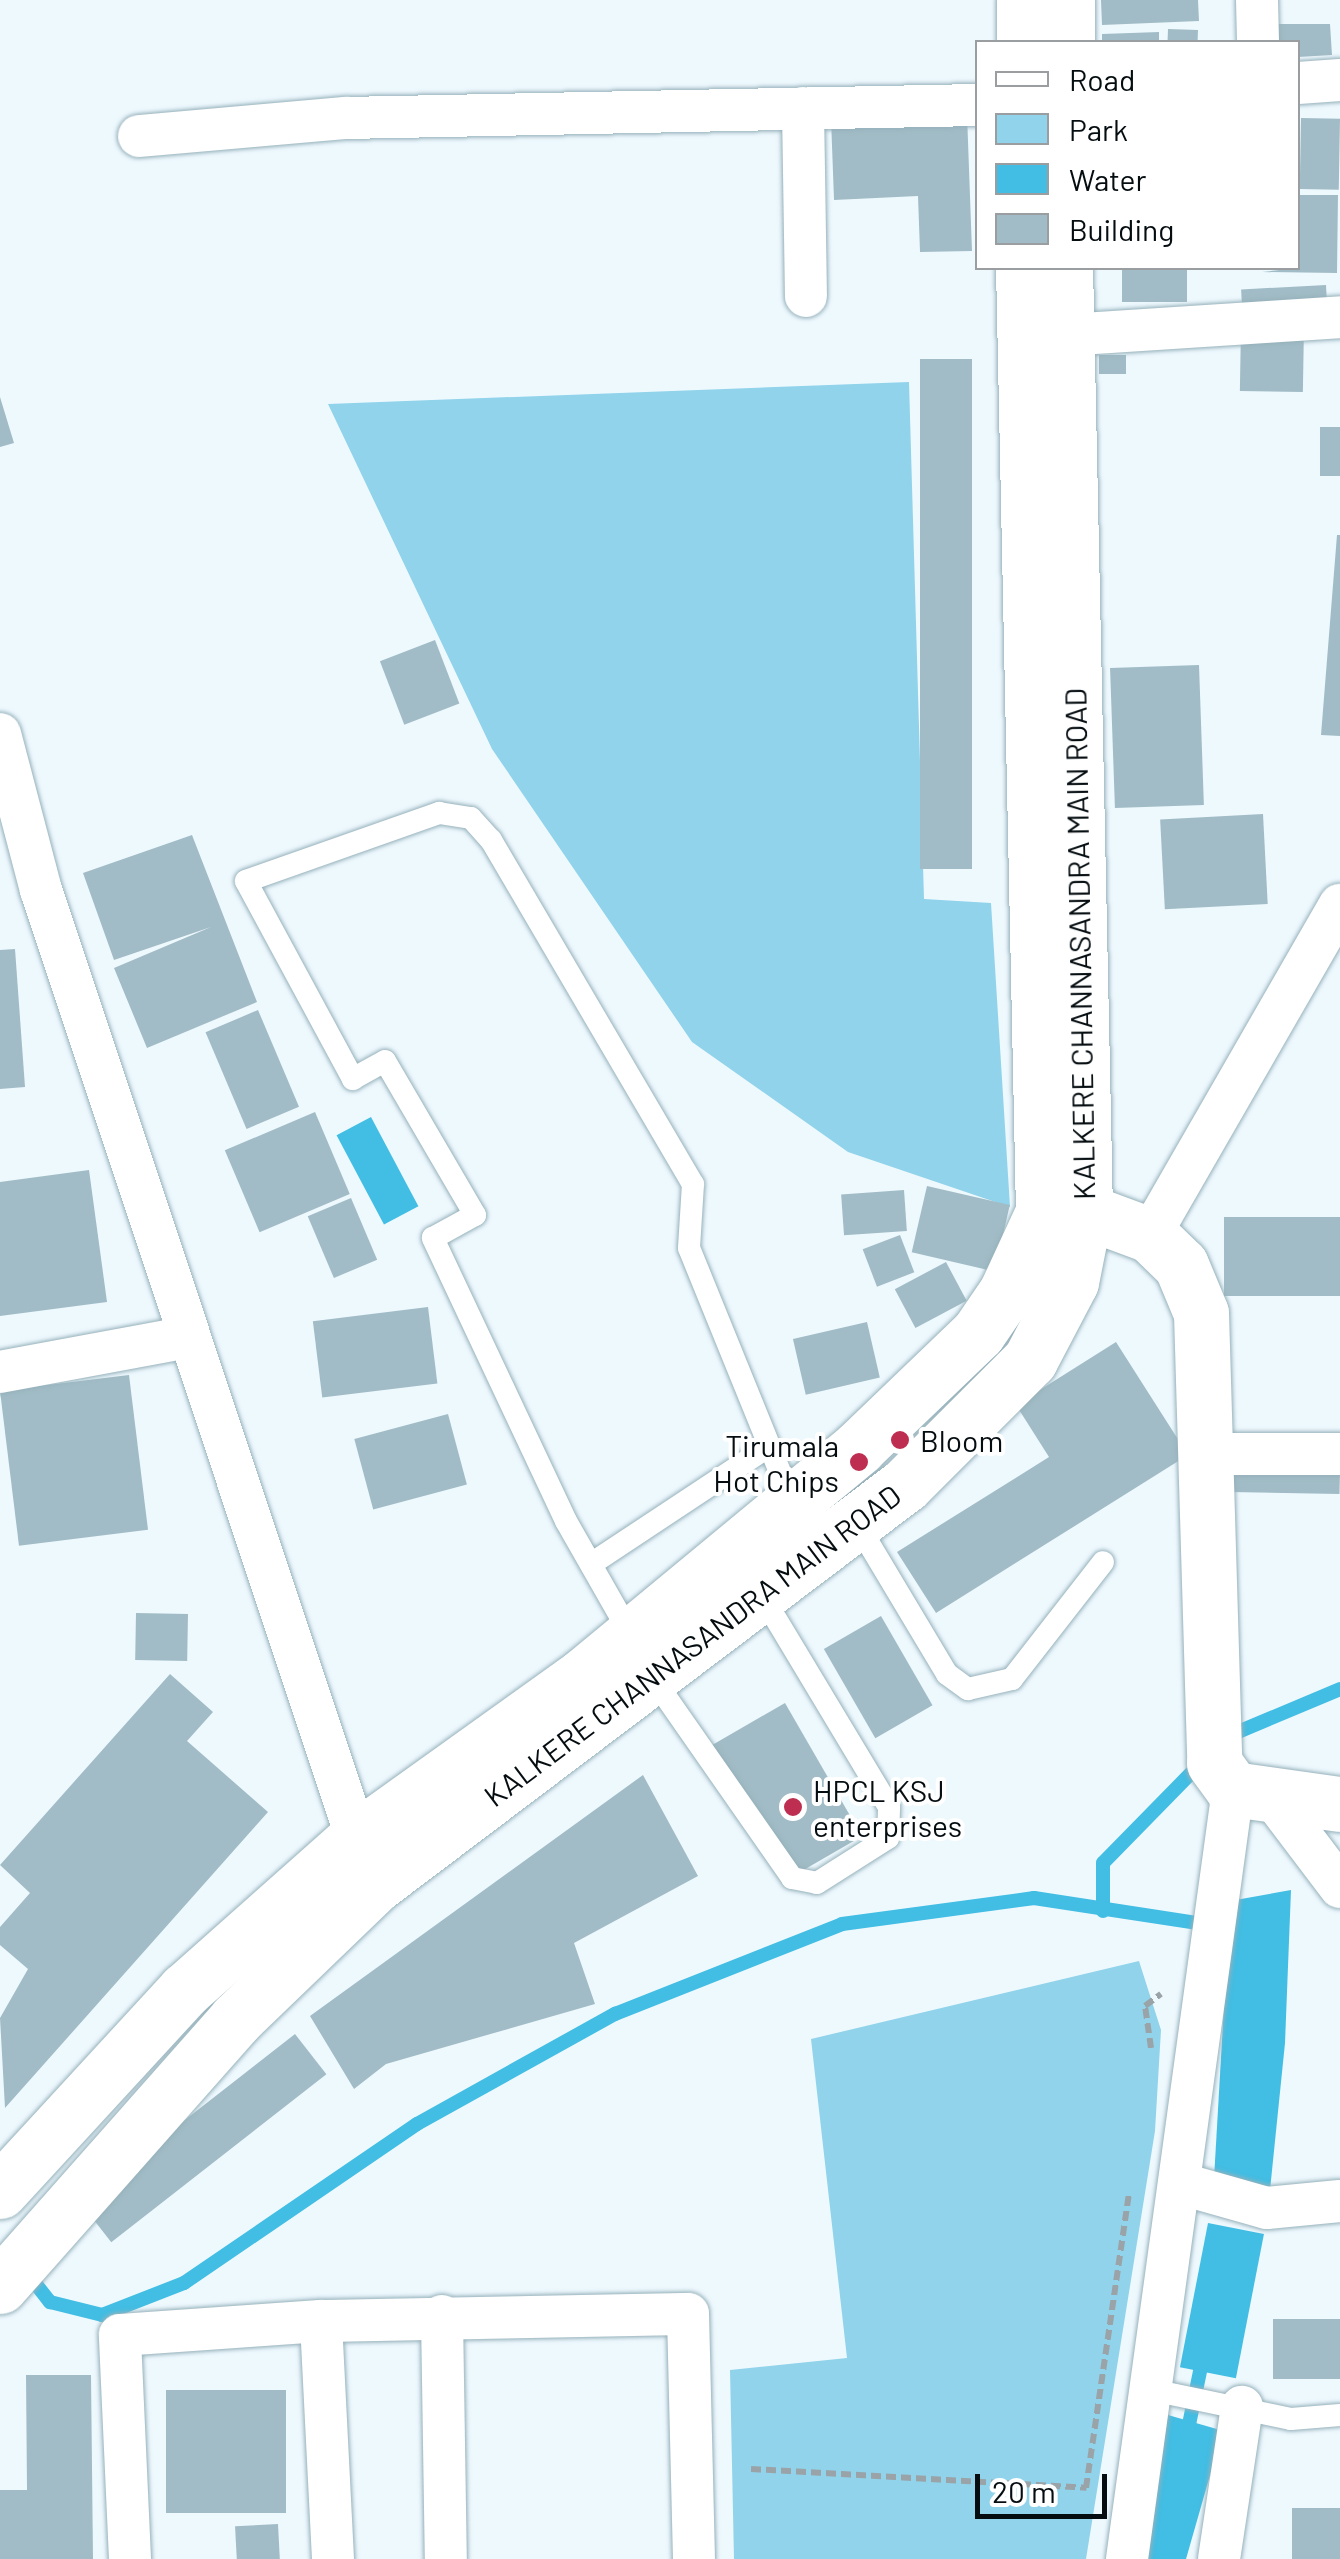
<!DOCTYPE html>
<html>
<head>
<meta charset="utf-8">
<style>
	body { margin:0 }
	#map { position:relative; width:1340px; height:2559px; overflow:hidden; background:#eef9fe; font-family:Barlow,sans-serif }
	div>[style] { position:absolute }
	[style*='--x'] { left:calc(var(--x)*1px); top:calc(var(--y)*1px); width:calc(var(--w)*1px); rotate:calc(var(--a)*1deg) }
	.green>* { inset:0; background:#90d3eb }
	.water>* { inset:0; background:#42bde3; transform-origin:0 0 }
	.stream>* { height:14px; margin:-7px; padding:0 7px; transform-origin:7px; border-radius:7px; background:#42bde3 }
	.building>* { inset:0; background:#a1bcc6; transform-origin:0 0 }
	.path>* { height:6px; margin-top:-3px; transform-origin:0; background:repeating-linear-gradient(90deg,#99a3a8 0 10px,transparent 0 15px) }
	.roads { filter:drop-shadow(0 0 2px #96b1bb) drop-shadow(0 0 2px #96b1bb) }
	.service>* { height:22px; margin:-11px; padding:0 11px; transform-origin:11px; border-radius:11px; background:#fff }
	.minor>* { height:42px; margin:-21px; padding:0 21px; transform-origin:21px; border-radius:21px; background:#fff }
	.tertiary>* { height:55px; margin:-27.5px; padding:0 27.5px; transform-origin:27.5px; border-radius:27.5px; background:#fff }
	.secondary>* { height:55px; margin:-27.5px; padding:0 27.5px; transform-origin:27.5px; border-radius:27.5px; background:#fff }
	.dots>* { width:28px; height:28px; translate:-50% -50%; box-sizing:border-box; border:5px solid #fff; border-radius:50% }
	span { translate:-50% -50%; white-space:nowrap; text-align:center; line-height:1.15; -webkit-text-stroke:8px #fff; paint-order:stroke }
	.street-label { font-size:30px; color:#050d11 }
	.poi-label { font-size:30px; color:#050d11 }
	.left { translate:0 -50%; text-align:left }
	.right { translate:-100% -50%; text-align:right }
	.legend { position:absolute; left:975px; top:40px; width:325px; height:230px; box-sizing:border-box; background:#fff; border:2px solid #9b9ea0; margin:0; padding:12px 18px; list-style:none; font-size:30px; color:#050d11 }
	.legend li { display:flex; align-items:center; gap:20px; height:50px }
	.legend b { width:50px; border:2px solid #9b9ea0 }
	.scale { position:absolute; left:975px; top:2474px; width:132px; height:45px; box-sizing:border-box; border:5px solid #050d11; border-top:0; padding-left:12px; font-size:30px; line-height:35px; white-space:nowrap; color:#050d11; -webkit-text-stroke:8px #fff; paint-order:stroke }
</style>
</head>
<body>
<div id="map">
	<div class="green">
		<i style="clip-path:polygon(909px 382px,924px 899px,991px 903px,1010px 1207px,848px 1152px,692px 1042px,492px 749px,328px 404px)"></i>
		<i style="clip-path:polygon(1139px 1961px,1161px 2030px,1155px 2131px,1086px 2559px,734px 2559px,730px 2370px,847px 2358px,811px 2039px)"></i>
	</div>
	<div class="water">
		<i style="left:371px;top:1117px;width:101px;height:39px;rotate:62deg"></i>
		<i style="clip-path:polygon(1291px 1890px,1285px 2043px,1270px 2190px,1214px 2179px,1230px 1901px)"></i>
		<i style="left:1208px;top:2223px;width:57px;height:147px;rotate:11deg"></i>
		<i style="left:1168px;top:2415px;width:57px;height:146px;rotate:16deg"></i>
	</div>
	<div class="stream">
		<i style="--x:1226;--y:1737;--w:124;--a:-22.8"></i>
		<i style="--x:1103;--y:1911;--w:48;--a:-90"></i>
		<i style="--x:1103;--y:1863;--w:140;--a:-45.6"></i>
		<i style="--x:28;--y:2274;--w:36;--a:52"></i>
		<i style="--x:50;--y:2302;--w:54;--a:14"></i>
		<i style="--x:102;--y:2315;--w:88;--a:-21.3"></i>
		<i style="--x:184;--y:2283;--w:282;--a:-34.3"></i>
		<i style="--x:417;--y:2124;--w:227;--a:-29.1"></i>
		<i style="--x:615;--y:2014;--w:244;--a:-21.6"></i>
		<i style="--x:842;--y:1924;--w:194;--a:-7.7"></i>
		<i style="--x:1034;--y:1898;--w:179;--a:8.7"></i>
		<i style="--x:1186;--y:2439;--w:84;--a:-78.3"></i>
	</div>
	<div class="building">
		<i style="clip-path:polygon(1101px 0,1198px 0,1199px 21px,1102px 25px)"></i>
		<i style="clip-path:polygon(1278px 24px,1330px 24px,1332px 55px,1298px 57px,1298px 42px,1278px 42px)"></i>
		<i style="left:1168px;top:29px;width:30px;height:13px;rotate:2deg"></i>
		<i style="clip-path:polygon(1159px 32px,1159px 42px,1102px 42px,1102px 34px)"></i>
		<i style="clip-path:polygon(967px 114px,972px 251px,920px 252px,918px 196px,834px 200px,831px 119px)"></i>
		<i style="left:1301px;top:118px;width:39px;height:71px;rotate:1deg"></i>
		<i style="clip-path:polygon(1298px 195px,1338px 195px,1337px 273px,1262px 272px,1298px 268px)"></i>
		<i style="left:1122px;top:268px;width:65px;height:34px"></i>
		<i style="left:1326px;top:285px;width:19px;height:85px;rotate:87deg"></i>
		<i style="left:1241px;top:326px;width:63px;height:65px;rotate:1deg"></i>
		<i style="left:1126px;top:355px;width:19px;height:27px;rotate:90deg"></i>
		<i style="left:972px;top:359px;width:510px;height:52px;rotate:90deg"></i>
		<i style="clip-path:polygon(0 397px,14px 443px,0 447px)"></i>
		<i style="left:1320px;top:427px;width:20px;height:49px"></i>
		<i style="clip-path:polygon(1337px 535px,1340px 535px,1340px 736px,1321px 735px)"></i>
		<i style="left:435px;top:640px;width:68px;height:59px;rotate:69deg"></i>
		<i style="left:1199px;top:665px;width:140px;height:89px;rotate:88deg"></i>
		<i style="left:1263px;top:814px;width:90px;height:103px;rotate:87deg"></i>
		<i style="clip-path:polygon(192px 835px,257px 1002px,147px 1048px,114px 968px,211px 927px,114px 960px,83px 873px)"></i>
		<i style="clip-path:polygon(15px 949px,25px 1087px,0 1089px,0 950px)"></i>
		<i style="left:258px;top:1010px;width:105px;height:57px;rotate:67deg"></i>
		<i style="left:315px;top:1112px;width:89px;height:98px;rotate:67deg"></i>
		<i style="clip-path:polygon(89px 1170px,107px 1302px,0 1316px,0 1182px)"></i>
		<i style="left:927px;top:1186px;width:85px;height:68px;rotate:13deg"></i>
		<i style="left:904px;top:1190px;width:41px;height:63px;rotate:86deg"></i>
		<i style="left:351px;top:1198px;width:67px;height:47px;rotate:67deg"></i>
		<i style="left:1340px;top:1217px;width:79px;height:116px;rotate:90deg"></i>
		<i style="left:900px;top:1235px;width:40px;height:40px;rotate:69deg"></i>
		<i style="left:946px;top:1262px;width:44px;height:58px;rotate:62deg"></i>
		<i style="left:428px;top:1307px;width:77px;height:116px;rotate:83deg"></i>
		<i style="left:867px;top:1322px;width:57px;height:76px;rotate:77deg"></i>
		<i style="clip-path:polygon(1116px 1342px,1188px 1455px,936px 1613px,897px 1552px,1049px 1457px,1016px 1405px)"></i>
		<i style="left:129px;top:1375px;width:156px;height:130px;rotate:83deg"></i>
		<i style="left:448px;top:1414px;width:73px;height:97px;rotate:75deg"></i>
		<i style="left:1231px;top:1465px;width:109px;height:27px;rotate:1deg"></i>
		<i style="left:136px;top:1613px;width:52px;height:47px;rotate:1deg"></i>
		<i style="left:881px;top:1616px;width:103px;height:66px;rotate:60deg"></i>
		<i style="clip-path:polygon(170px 1674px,213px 1712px,187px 1741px,268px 1812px,5px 2108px,0 2018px,28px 1969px,0 1945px,0 1927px,30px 1893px,0 1865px)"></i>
		<i style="left:785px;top:1703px;width:154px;height:86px;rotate:60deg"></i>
		<i style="clip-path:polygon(643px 1775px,698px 1876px,574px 1943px,595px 2004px,386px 2064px,354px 2089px,310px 2016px)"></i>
		<i style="left:295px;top:2034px;width:51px;height:273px;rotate:52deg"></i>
		<i style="left:1340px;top:2319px;width:60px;height:67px;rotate:90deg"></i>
		<i style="clip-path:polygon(26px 2375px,91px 2375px,93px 2559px,0 2559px,0 2490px,27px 2490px)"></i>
		<i style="left:166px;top:2390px;width:120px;height:123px"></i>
		<i style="left:1292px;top:2508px;width:48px;height:51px"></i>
		<i style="left:278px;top:2524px;width:35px;height:43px;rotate:87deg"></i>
	</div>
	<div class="path">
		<i style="--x:1151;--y:2048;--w:42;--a:-98.1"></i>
		<i style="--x:1145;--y:2006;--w:20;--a:-37"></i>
		<i style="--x:751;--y:2469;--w:336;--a:3.2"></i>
		<i style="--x:1086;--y:2488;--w:297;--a:-81.7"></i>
	</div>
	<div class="roads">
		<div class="service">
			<i style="--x:856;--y:1522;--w:177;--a:59.1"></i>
			<i style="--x:947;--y:1674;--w:26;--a:36"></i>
			<i style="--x:968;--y:1689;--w:45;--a:-12.8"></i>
			<i style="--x:1012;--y:1679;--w:148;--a:-52.1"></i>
			<i style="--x:591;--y:1564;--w:214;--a:-33.5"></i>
			<i style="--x:631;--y:1635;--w:131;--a:-119.7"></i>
			<i style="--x:566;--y:1521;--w:313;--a:-115.2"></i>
			<i style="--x:433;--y:1238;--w:48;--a:-28.7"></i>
			<i style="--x:475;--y:1215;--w:178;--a:-120.3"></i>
			<i style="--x:385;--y:1061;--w:37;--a:151"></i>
			<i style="--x:353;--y:1079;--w:225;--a:-118.4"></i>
			<i style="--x:246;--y:881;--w:205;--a:-19.4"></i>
			<i style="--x:439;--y:813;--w:32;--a:9"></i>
			<i style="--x:471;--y:818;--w:30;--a:48"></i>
			<i style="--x:491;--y:840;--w:399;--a:59.6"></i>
			<i style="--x:693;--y:1184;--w:64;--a:93.6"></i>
			<i style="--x:689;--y:1248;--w:276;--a:67.9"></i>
			<i style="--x:652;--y:1677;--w:245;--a:55.1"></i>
			<i style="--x:792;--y:1878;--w:25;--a:11"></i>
			<i style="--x:817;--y:1883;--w:84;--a:-32.4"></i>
			<i style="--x:888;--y:1838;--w:31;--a:-88"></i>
			<i style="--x:889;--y:1807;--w:249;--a:-121"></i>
			<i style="--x:1152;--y:2390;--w:142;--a:11.8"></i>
			<i style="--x:1291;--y:2419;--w:49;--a:-4.7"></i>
		</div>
		<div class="minor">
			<i style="--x:1257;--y:0;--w:42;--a:88.6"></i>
			<i style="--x:1298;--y:83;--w:42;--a:-4.1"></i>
			<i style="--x:803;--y:108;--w:188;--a:89.1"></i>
			<i style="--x:139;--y:136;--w:208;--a:-5"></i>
			<i style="--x:346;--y:118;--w:632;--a:-1.18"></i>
			<i style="--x:1065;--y:335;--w:276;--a:-3.7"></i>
			<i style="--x:0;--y:734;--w:161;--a:75.3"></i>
			<i style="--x:41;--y:890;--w:1029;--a:71.58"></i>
			<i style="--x:1150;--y:1235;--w:381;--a:-60.1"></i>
			<i style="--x:0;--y:1372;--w:192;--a:-10.5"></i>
			<i style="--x:1204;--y:1454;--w:136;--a:0"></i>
			<i style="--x:1272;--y:1797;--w:113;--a:52.9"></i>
			<i style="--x:1182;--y:2184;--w:88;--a:15.8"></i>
			<i style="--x:1267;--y:2208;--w:73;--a:-5.5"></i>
			<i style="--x:442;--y:2316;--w:243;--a:89.1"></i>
			<i style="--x:130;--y:2559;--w:224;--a:-92.6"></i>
			<i style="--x:120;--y:2335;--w:201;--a:-4"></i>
			<i style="--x:333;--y:2559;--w:238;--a:-92.9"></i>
			<i style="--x:321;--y:2321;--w:367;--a:-1.1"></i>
			<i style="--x:688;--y:2314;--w:245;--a:88.6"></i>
			<i style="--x:1127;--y:2559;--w:777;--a:-82.16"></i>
			<i style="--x:1219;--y:2559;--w:154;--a:-81.4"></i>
		</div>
		<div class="tertiary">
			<i style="--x:1043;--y:1212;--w:42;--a:-1.4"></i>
			<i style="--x:1085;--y:1211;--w:69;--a:20.3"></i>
			<i style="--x:1150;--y:1235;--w:43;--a:44.1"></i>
			<i style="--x:1181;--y:1265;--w:52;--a:67.4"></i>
			<i style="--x:1201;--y:1313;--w:450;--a:88.3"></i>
			<i style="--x:1214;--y:1763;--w:32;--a:54"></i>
			<i style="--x:1233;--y:1789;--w:108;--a:8"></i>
		</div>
		<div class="secondary">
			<i style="--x:1024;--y:42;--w:42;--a:-90"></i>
			<i style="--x:1067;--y:42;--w:42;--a:-90"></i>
			<i style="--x:0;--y:2191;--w:273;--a:-47.4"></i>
			<i style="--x:185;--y:1990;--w:227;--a:-41.6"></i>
			<i style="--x:355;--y:1839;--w:282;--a:-35.6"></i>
			<i style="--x:584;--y:1675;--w:356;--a:-39.6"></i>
			<i style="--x:858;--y:1448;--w:166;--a:-43.8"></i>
			<i style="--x:978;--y:1333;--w:50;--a:-55.7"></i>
			<i style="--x:1006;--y:1292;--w:88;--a:-65.2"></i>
			<i style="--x:1043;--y:1212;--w:944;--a:-91.21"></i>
			<i style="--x:0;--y:2286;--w:356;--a:-48.5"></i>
			<i style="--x:236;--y:2019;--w:192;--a:-43.9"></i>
			<i style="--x:374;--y:1886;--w:665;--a:-37.06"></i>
			<i style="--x:905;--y:1485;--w:177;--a:-45"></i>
			<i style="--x:1030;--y:1360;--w:88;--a:-62.3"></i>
			<i style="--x:1071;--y:1282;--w:72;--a:-78.8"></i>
			<i style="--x:1085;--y:1211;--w:943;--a:-91.21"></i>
		</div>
	</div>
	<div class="dots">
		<i style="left:900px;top:1440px;background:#be2e50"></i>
		<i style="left:859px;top:1462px;background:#be2e50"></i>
		<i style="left:793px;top:1807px;background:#be2e50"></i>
	</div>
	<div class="street-label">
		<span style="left:1079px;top:944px;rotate:-91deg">KALKERE CHANNASANDRA MAIN ROAD</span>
		<span style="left:692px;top:1645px;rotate:-37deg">KALKERE CHANNASANDRA MAIN ROAD</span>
	</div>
	<div class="poi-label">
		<span class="left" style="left:920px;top:1440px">Bloom</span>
		<span class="right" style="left:839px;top:1462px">Tirumala<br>Hot Chips</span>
		<span class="left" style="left:813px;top:1807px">HPCL KSJ<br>enterprises</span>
	</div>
	<ul class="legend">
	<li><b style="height:12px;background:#fff"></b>Road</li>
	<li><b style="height:28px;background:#90d3eb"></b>Park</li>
	<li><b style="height:28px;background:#42bde3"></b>Water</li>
	<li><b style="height:28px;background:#a1bcc6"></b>Building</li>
	</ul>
	<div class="scale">20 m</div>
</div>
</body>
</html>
